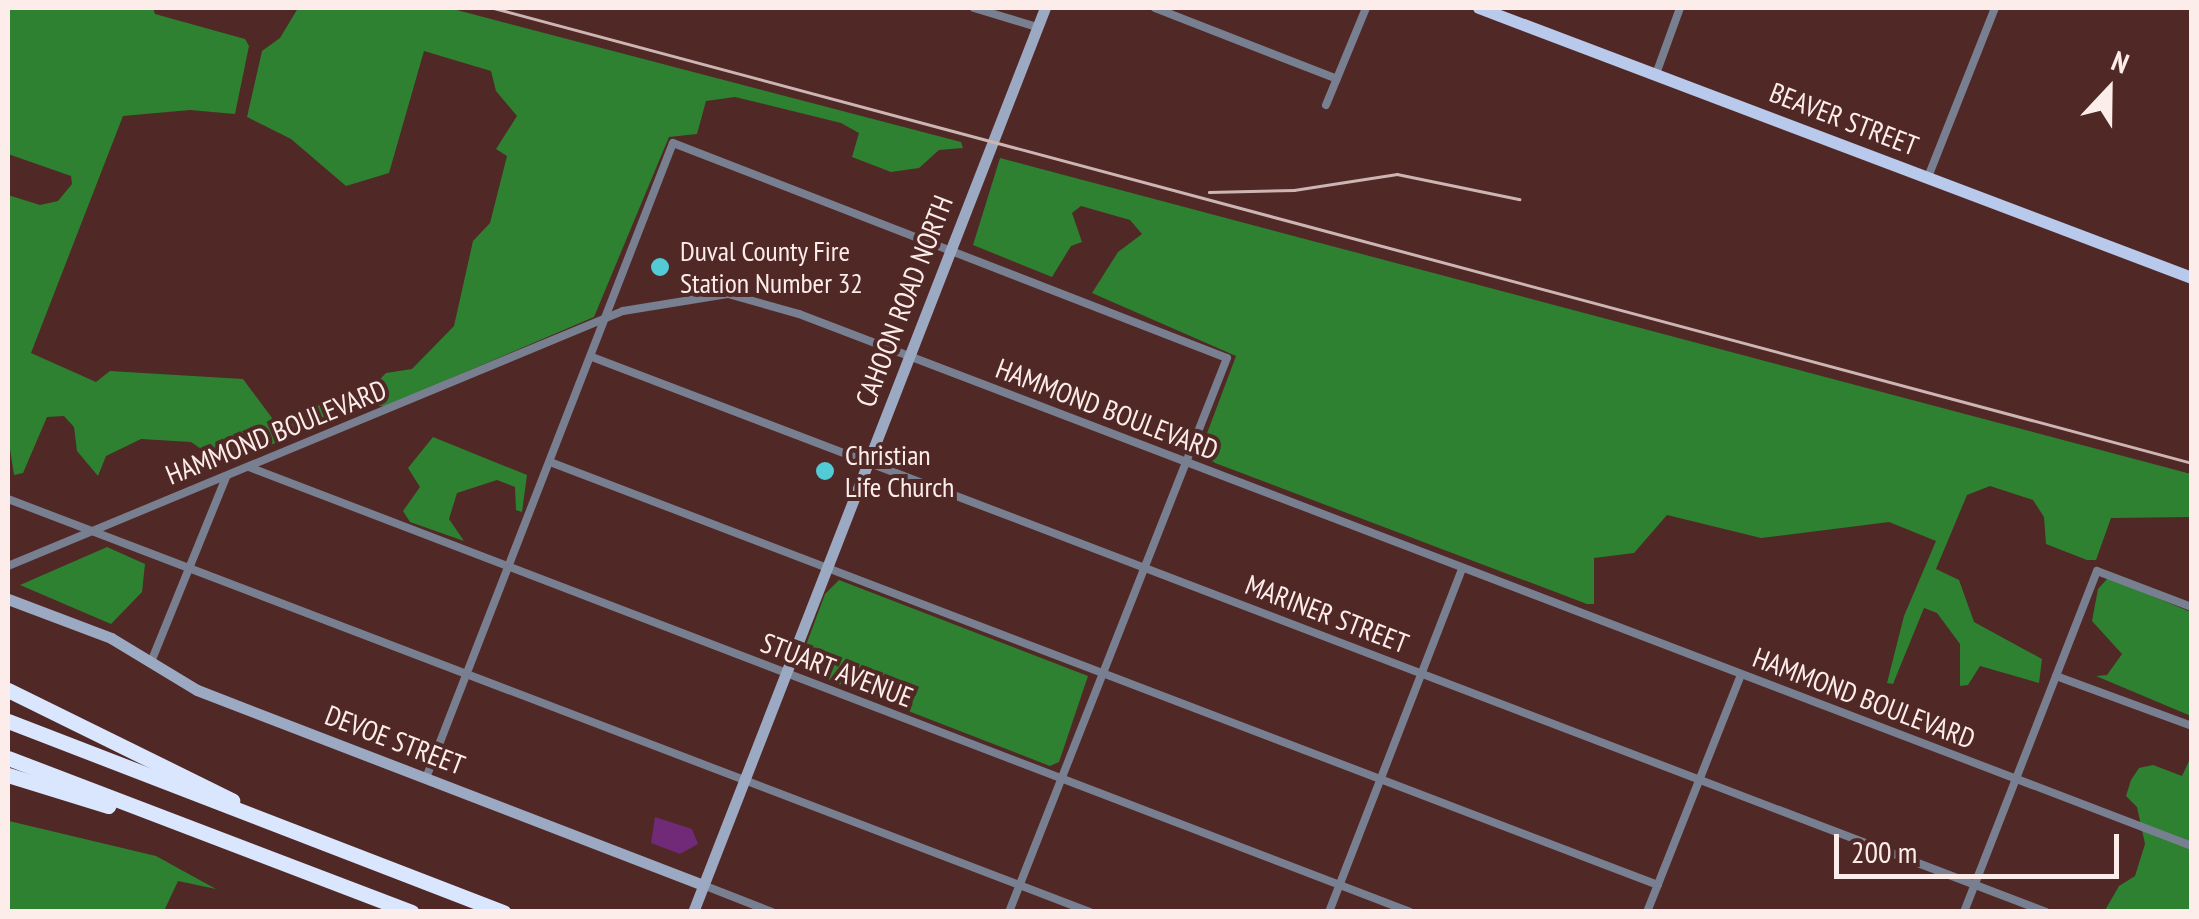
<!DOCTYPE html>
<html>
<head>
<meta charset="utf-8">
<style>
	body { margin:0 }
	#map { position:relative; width:2199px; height:919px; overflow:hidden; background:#502826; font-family:"PT Sans Narrow",sans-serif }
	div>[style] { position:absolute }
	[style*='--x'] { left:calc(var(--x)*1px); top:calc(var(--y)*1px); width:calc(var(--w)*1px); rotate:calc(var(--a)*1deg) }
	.forest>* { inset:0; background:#2d8131 }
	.water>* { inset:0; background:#712a77 }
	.street>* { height:8px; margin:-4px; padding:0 4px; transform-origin:4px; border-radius:4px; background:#777f90 }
	.secondary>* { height:11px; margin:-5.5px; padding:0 5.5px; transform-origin:5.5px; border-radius:5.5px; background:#9ca9c3 }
	.primary>* { height:12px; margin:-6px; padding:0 6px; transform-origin:6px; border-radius:6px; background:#b8c9eb }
	.highway>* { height:15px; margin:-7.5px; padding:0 7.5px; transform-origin:7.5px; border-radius:7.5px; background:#d9e6fe }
	.rail>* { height:2.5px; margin:-1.25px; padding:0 1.25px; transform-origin:1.25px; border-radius:1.25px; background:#ccb5b3 }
	.dots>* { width:28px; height:28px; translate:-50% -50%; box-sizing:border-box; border:5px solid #502826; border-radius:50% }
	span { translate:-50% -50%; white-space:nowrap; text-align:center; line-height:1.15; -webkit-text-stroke:8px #502826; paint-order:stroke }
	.street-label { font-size:28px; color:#fcecea }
	.poi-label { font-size:28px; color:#fcecea }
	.left { translate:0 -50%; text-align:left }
	.frame { position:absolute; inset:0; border:10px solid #fcecea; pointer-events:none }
	.north { position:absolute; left:2059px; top:40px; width:100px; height:100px; -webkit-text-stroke:8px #502826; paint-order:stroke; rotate:22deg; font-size:28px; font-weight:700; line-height:40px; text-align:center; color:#fcecea }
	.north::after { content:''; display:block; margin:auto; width:35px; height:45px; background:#fcecea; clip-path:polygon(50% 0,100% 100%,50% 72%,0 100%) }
	.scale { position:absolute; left:1834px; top:834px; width:285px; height:45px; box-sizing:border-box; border:5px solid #fcecea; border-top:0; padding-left:12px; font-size:30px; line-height:35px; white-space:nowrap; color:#fcecea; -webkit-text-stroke:8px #502826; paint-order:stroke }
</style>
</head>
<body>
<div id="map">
	<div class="forest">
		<i style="clip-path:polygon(8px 8px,153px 8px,155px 14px,245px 39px,249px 46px,235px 114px,190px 110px,123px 116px,31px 353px,96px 382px,110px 371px,243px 379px,275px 422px,330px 401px,342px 401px,348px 414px,223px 464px,191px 442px,141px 439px,106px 456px,98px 476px,77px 451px,74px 427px,64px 416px,47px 417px,23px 473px,14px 475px,8px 436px,8px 195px,40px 205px,58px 201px,72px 184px,71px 176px,8px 154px)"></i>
		<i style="clip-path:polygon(298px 8px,449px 8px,961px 142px,963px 148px,939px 150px,919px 168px,891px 172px,852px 157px,859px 133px,841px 123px,735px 97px,706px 101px,697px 134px,669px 137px,594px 317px,386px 406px,373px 406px,367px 402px,376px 383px,386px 373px,412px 369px,454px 326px,473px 241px,490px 223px,507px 156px,496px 149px,517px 116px,496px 91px,491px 71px,424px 51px,389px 173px,346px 186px,291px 139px,247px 117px,262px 51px,280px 38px)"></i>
		<i style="clip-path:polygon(1000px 158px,2191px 474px,2191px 517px,2111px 518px,2096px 560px,2087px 560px,2046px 544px,2044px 517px,2033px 500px,1990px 486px,1967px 495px,1936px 569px,1959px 580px,1974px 622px,2042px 659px,2039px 683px,1980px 666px,1968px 685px,1960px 686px,1960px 644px,1937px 613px,1924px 608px,1893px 684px,1887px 683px,1904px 616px,1936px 541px,1889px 522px,1761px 538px,1667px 515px,1634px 553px,1594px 558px,1594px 604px,1587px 604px,1215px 463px,1200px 452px,1236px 356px,1092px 293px,1118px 252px,1142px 234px,1130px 220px,1081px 206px,1072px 213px,1082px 242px,1071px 246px,1052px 277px,973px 245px)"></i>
		<i style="clip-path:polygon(433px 437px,527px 475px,522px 512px,516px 510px,515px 487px,497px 480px,457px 493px,449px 519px,464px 541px,410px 522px,403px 511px,420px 487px,408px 468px)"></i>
		<i style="clip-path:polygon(107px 547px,145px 564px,142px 592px,111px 624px,20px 585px)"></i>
		<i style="clip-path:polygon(2108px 578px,2191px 612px,2191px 716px,2096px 676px,2107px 675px,2122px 654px,2092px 621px,2098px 589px)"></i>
		<i style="clip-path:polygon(839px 580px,1088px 676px,1059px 762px,1050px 766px,805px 671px,802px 656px,825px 594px)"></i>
		<i style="clip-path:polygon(2191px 757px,2191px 911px,2104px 912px,2119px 886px,2135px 876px,2145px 844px,2137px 807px,2126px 796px,2131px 780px,2139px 768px,2153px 765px,2182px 776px)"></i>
		<i style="clip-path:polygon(9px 821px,156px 856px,216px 889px,178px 881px,164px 911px,10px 911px)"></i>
	</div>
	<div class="water">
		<i style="clip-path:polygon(655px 817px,692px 829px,698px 844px,680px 854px,651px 843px)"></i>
	</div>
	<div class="street">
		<i style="--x:974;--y:8;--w:66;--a:16.8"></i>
		<i style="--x:1155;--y:8;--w:195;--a:21.3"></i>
		<i style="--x:1656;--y:74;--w:70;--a:-70"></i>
		<i style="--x:1326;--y:105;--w:105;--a:-67.6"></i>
		<i style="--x:1928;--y:177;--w:182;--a:-68.4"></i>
		<i style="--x:592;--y:357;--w:1556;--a:20.89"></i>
		<i style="--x:550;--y:462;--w:1186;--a:20.9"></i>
		<i style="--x:249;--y:467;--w:1243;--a:20.97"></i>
		<i style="--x:8;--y:499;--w:1158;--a:20.89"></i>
		<i style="--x:8;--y:566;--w:666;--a:-22.52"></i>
		<i style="--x:623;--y:311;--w:106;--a:-9.2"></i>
		<i style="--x:728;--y:294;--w:74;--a:15.7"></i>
		<i style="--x:799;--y:314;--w:1491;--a:20.9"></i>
		<i style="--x:151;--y:662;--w:200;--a:-67.9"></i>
		<i style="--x:2056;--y:676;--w:145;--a:20.2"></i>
		<i style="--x:426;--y:778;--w:681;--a:-68.75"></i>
		<i style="--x:673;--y:143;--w:594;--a:21.21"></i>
		<i style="--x:1227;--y:358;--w:595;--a:111.48"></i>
		<i style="--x:703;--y:885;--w:74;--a:21.4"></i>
		<i style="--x:1329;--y:912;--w:368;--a:-68.8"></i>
		<i style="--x:1647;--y:912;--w:255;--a:-68.4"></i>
		<i style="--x:1964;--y:912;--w:366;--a:-68.7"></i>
		<i style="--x:2097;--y:571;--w:102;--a:20.8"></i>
	</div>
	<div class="secondary">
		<i style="--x:8;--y:599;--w:110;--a:20.7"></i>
		<i style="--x:111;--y:638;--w:100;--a:31.2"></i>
		<i style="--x:197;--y:690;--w:542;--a:21.08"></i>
		<i style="--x:693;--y:912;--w:970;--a:-68.73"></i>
	</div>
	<div class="primary">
		<i style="--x:1479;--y:8;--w:762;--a:20.74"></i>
	</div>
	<div class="highway">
		<i style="--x:8;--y:690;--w:250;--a:26.2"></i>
		<i style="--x:8;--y:721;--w:531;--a:21.1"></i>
		<i style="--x:8;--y:758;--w:432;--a:20.9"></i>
		<i style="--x:8;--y:775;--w:105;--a:17.2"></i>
	</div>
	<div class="rail">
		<i style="--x:494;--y:8;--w:1758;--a:15"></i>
		<i style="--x:1209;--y:192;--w:85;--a:-1.3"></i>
		<i style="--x:1294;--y:190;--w:104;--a:-8.8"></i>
		<i style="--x:1397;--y:174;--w:125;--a:11.6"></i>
	</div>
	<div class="dots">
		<i style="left:660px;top:267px;background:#52cbd7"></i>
		<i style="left:825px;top:471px;background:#52cbd7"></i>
	</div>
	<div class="street-label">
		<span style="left:1844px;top:119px;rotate:21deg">BEAVER STREET</span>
		<span style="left:904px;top:301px;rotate:-69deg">CAHOON ROAD NORTH</span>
		<span style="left:1107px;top:409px;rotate:21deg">HAMMOND BOULEVARD</span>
		<span style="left:276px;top:432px;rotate:-22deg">HAMMOND BOULEVARD</span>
		<span style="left:1327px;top:614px;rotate:21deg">MARINER STREET</span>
		<span style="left:837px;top:670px;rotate:21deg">STUART AVENUE</span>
		<span style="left:1864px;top:698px;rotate:21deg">HAMMOND BOULEVARD</span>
		<span style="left:395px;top:740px;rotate:21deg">DEVOE STREET</span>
	</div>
	<div class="poi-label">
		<span class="left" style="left:680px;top:267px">Duval County Fire<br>Station Number 32</span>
		<span class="left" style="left:845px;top:471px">Christian<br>Life Church</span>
	</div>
	<div class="frame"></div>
	<div class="north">N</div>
	<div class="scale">200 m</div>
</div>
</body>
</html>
